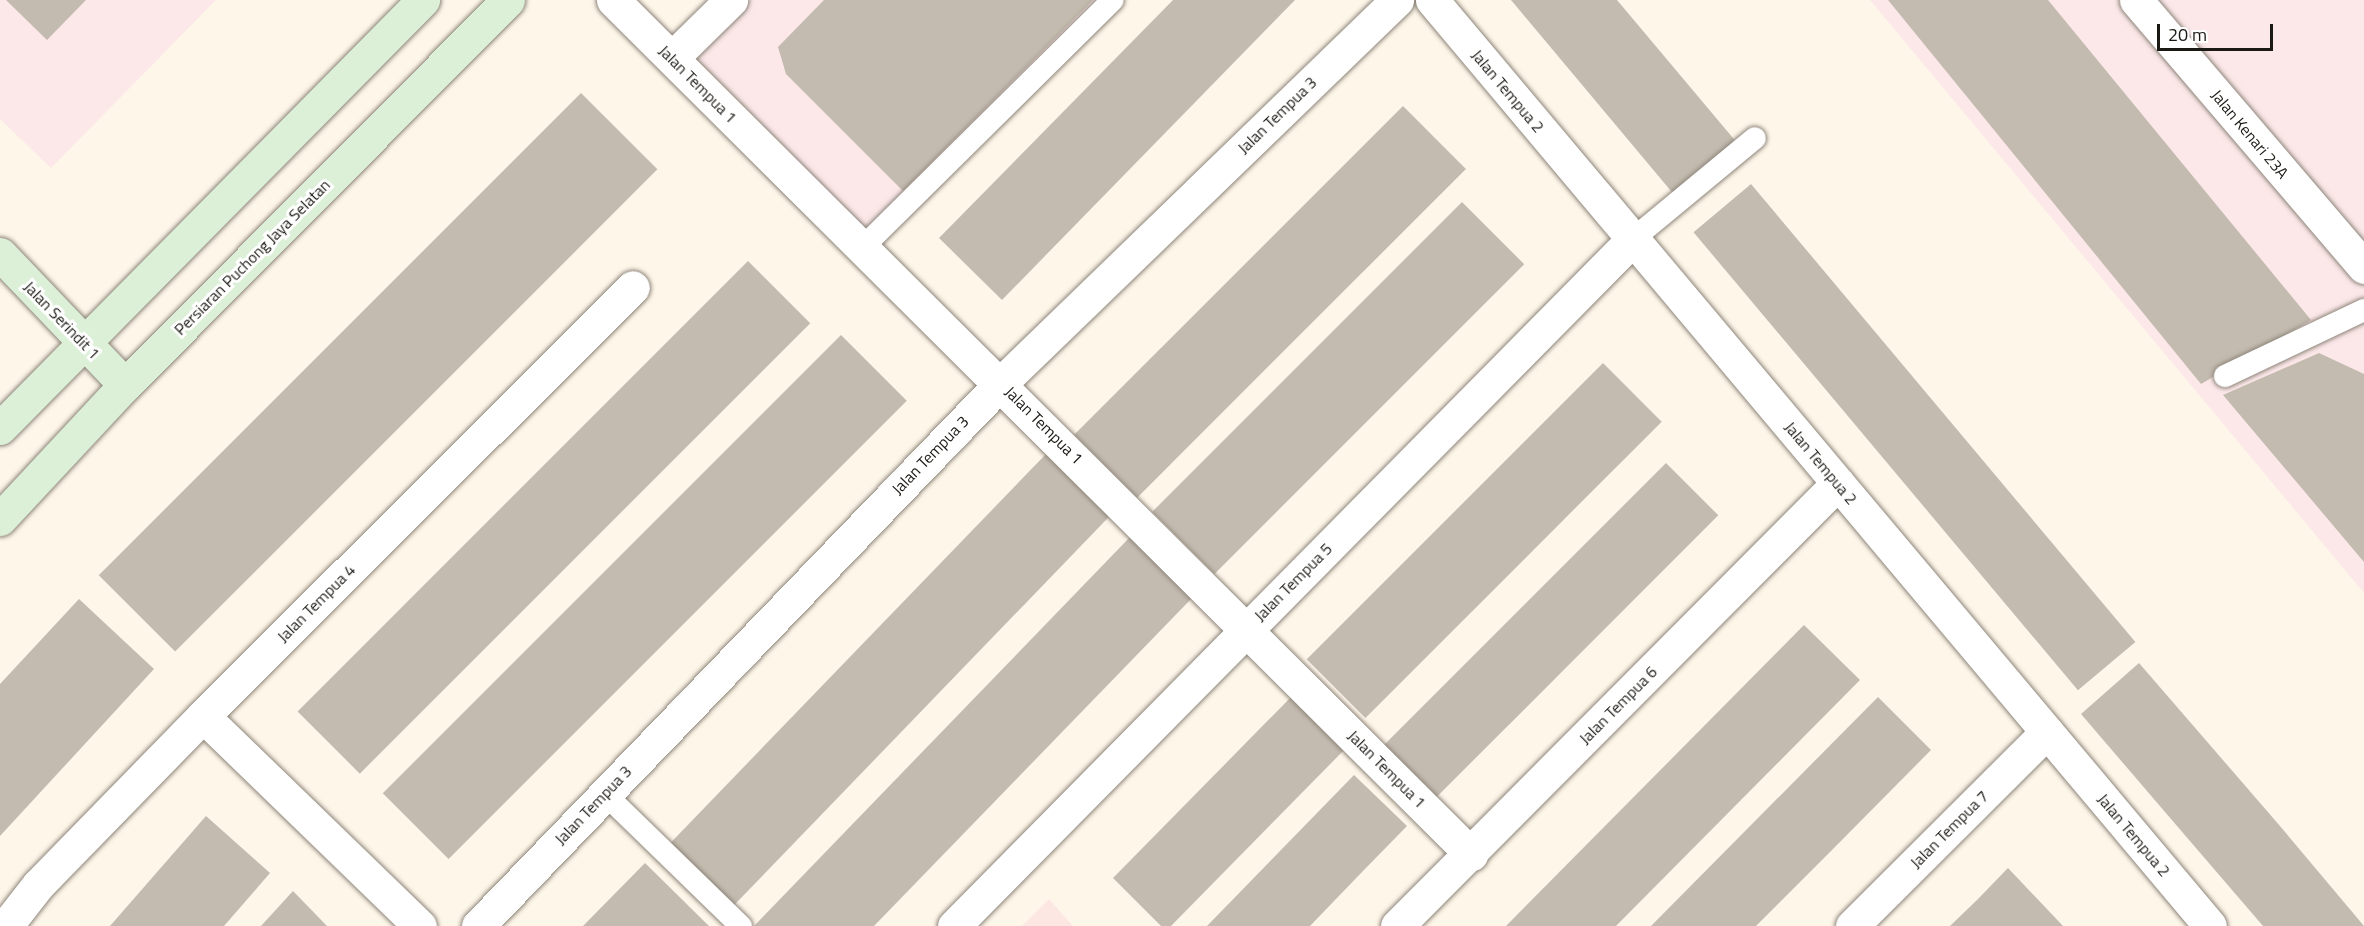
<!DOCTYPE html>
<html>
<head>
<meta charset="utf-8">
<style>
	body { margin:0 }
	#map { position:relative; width:2364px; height:926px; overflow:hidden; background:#fef6e9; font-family:"Titillium Web",sans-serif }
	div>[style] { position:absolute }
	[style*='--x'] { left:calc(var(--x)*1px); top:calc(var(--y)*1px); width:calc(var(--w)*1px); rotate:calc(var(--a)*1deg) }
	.commercial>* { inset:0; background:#fce7e9 }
	.education>* { inset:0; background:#fde7e3 }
	.building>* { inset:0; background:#c3bbaf; transform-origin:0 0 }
	.roads { filter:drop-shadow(0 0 2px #8d857a) drop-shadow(0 0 2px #8d857a) }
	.lane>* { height:22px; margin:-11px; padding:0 11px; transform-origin:11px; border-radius:11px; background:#fff }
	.street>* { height:33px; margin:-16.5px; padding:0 16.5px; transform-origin:16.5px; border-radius:16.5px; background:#fff }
	.secondary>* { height:33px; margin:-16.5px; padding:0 16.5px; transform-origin:16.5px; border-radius:16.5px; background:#dcefd7 }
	span { translate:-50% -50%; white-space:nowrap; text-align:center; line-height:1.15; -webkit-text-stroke:6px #fff; paint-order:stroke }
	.street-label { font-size:16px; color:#1b1914 }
	.scale { position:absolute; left:2157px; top:24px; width:116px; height:27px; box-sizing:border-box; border:3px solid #1b1914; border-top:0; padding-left:8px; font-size:18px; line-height:21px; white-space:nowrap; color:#1b1914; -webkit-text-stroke:4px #fff; paint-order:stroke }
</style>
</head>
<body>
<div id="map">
	<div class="commercial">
		<i style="clip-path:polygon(0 0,216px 0,51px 168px,0 119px)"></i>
		<i style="clip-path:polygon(751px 0,1100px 0,867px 231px,693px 57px)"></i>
		<i style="clip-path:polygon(1870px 0,2364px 0,2364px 593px)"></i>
	</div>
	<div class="education">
		<i style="clip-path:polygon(1049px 899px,1073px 926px,1022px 926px)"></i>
	</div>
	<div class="building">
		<i style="clip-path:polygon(6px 0,86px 0,47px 40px)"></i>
		<i style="clip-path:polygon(824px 0,1093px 0,903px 191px,786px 74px,778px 47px)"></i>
		<i style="clip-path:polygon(1173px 0,1295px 0,1002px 300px,939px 238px)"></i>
		<i style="clip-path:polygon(1511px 0,1617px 0,1738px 144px,1676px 197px)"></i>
		<i style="clip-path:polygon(1888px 0,2048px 0,2311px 320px,2201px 384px)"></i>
		<i style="left:581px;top:93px;width:108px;height:682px;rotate:45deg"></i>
		<i style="left:1403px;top:106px;width:89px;height:465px;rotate:45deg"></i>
		<i style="left:1751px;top:184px;width:598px;height:75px;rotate:50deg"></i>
		<i style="left:1462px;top:202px;width:88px;height:438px;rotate:45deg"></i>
		<i style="left:748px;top:261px;width:88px;height:637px;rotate:45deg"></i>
		<i style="left:841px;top:335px;width:93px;height:648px;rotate:45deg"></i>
		<i style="clip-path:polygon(2319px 353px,2364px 374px,2364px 562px,2223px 395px)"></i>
		<i style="left:1603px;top:363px;width:83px;height:419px;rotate:45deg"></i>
		<i style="left:1046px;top:454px;width:89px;height:541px;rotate:44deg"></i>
		<i style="left:1666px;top:463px;width:74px;height:409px;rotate:45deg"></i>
		<i style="clip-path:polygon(1131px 536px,1193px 597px,874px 926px,754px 926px)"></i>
		<i style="clip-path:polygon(79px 599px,154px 669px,0 836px,0 684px)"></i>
		<i style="clip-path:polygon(1804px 625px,1860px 680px,1616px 926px,1506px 926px)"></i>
		<i style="clip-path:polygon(2139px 663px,2280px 826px,2364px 926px,2263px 926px,2165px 812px,2081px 714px)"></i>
		<i style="clip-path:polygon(1294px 694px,1347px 747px,1171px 926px,1161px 926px,1113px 878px)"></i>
		<i style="clip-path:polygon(1878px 697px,1931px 750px,1833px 849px,1756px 926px,1651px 926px)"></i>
		<i style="clip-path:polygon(1354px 775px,1407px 826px,1363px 871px,1310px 926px,1207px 926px)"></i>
		<i style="clip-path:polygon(206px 816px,270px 873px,224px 926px,110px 926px)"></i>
		<i style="clip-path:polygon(645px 863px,709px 926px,583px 926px)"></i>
		<i style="clip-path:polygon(2008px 868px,2063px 926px,1950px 926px,1977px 900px)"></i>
		<i style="clip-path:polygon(293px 891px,327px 926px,261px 926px)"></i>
	</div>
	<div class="roads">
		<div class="lane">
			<i style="--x:1633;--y:239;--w:158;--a:-39.6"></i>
			<i style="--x:863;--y:247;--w:351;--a:-44.7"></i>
			<i style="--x:2225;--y:376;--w:154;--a:-25.4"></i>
			<i style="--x:604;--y:793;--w:191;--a:44.2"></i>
		</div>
		<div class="street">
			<i style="--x:613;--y:0;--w:1211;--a:44.87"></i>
			<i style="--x:1432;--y:0;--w:1209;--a:49.96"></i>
			<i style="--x:2136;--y:0;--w:351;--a:49.5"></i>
			<i style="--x:672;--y:58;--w:83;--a:-44.5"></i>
			<i style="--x:203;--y:716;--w:302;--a:44.1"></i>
			<i style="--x:6;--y:926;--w:52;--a:-52"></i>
			<i style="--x:38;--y:885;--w:236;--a:-45.7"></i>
			<i style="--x:203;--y:716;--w:607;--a:-44.93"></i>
			<i style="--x:478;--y:926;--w:754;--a:-46.07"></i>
			<i style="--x:1001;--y:383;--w:551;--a:-44.04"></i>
			<i style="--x:954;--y:926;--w:966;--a:-45.34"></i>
			<i style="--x:1397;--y:926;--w:625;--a:-45.13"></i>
			<i style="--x:1852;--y:926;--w:275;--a:-44.9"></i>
		</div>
		<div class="secondary">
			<i style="--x:0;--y:254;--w:181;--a:46.3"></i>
			<i style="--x:0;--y:428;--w:602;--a:-45.34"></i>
			<i style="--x:0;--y:519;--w:183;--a:-47"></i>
			<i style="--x:125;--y:385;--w:543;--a:-45.15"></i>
		</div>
	</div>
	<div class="street-label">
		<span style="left:698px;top:84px;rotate:45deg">Jalan Tempua 1</span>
		<span style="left:1508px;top:91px;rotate:50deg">Jalan Tempua 2</span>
		<span style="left:1277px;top:115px;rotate:-44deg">Jalan Tempua 3</span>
		<span style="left:2250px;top:134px;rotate:50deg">Jalan Kenari 23A</span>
		<span style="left:252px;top:257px;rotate:-45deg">Persiaran Puchong Jaya Selatan</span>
		<span style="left:62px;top:320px;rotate:46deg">Jalan Serindit 1</span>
		<span style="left:1044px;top:425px;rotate:45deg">Jalan Tempua 1</span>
		<span style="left:930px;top:455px;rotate:-46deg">Jalan Tempua 3</span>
		<span style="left:1821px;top:463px;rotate:50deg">Jalan Tempua 2</span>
		<span style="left:1293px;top:582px;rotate:-45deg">Jalan Tempua 5</span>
		<span style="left:316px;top:603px;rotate:-45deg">Jalan Tempua 4</span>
		<span style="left:1618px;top:705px;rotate:-45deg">Jalan Tempua 6</span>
		<span style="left:1387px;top:769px;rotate:45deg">Jalan Tempua 1</span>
		<span style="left:593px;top:805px;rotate:-46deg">Jalan Tempua 3</span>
		<span style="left:1949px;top:829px;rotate:-45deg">Jalan Tempua 7</span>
		<span style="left:2134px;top:835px;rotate:50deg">Jalan Tempua 2</span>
	</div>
	<div class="scale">20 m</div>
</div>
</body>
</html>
